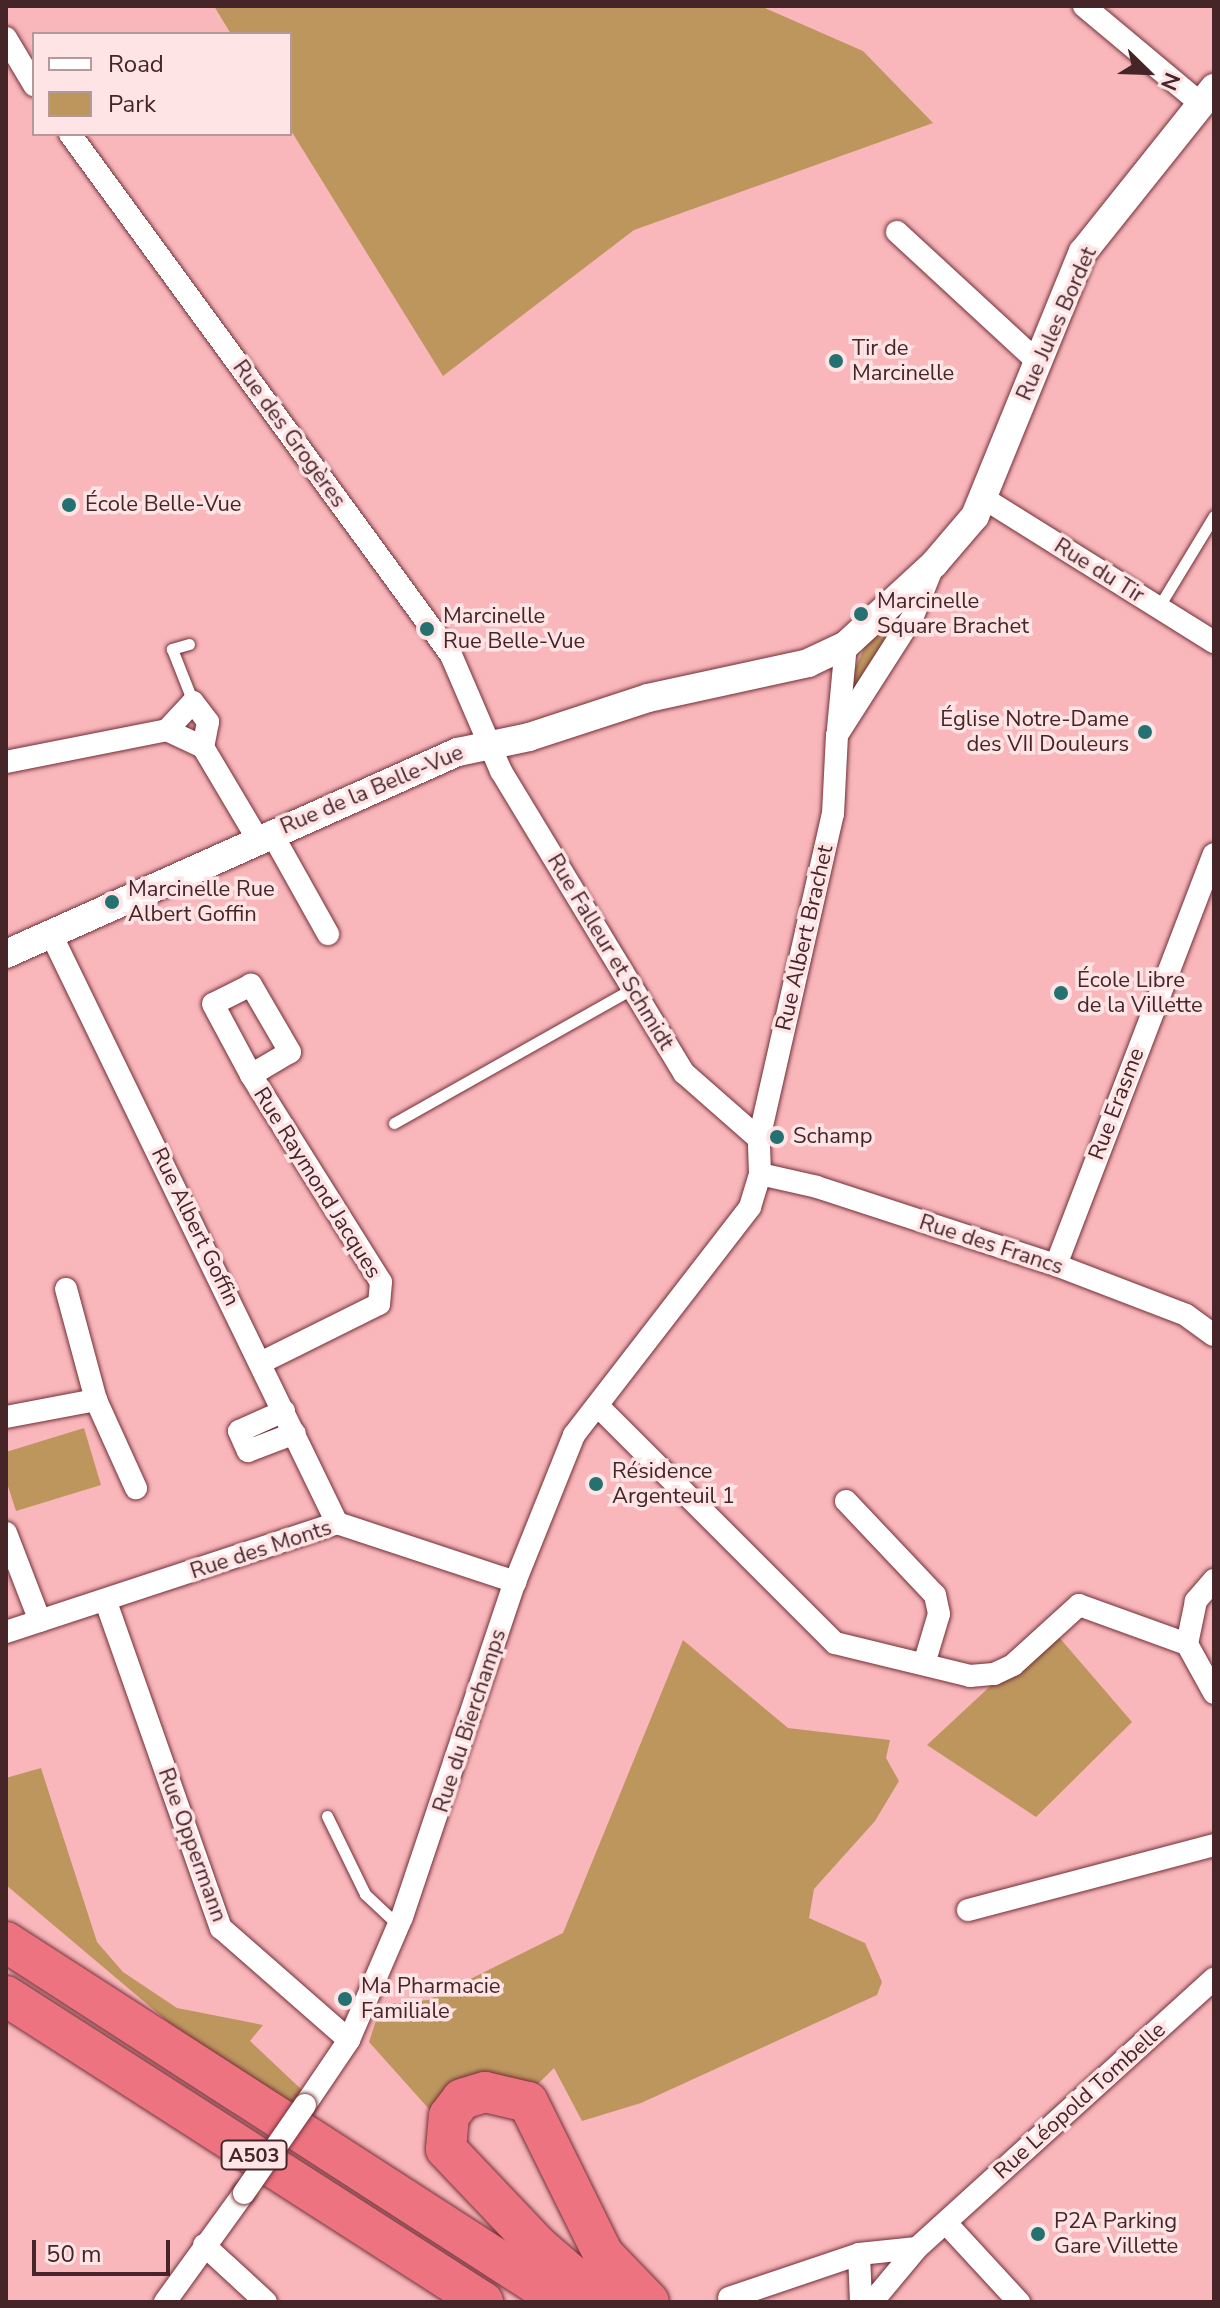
<!DOCTYPE html>
<html>
<head>
<meta charset="utf-8">
<style>
	body { margin:0 }
	#map { position:relative; width:1220px; height:2308px; overflow:hidden; background:#f9b7bb; font-family:"Nunito Sans",sans-serif }
	div>[style] { position:absolute }
	[style*='--x'] { left:calc(var(--x)*1px); top:calc(var(--y)*1px); width:calc(var(--w)*1px); rotate:calc(var(--a)*1deg) }
	.green>* { inset:0; background:#bd965e }
	.roads { filter:drop-shadow(0 0 2px #732f37) drop-shadow(0 0 2px #732f37) }
	.service>* { height:11px; margin:-5.5px; padding:0 5.5px; transform-origin:5.5px; border-radius:5.5px; background:#fff }
	.minor>* { height:22px; margin:-11px; padding:0 11px; transform-origin:11px; border-radius:11px; background:#fff }
	.tertiary>* { height:28px; margin:-14px; padding:0 14px; transform-origin:14px; border-radius:14px; background:#fff }
	.motorway>* { height:40px; margin:-20px; padding:0 20px; transform-origin:20px; border-radius:20px; background:#ee7381 }
	.bridges { filter:drop-shadow(0 0 2px #732f37) drop-shadow(0 0 2px #732f37) }
	.minor-bridge>* { height:22px; margin:-11px; padding:0 11px; transform-origin:11px; border-radius:11px; background:#fff }
	.dots>* { width:22px; height:22px; translate:-50% -50%; box-sizing:border-box; border:4px solid #ffe4e5; border-radius:50% }
	span { translate:-50% -50%; white-space:nowrap; text-align:center; line-height:1.15; -webkit-text-stroke:7px #ffe4e5; paint-order:stroke }
	.shield-label span { padding:2px 6px; background:#ffe4e5; border:2px solid; border-radius:6px; -webkit-text-stroke-width:0 }
	.shield-label { font-size:20px; color:#452528; font-weight:700 }
	.street-label { font-size:22px; color:#452528 }
	.poi-label { font-size:22px; color:#452528 }
	.left { translate:0 -50%; text-align:left }
	.right { translate:-100% -50%; text-align:right }
	.frame { position:absolute; inset:0; border:8px solid #452528; pointer-events:none }
	.legend { position:absolute; left:32px; top:32px; width:260px; height:104px; box-sizing:border-box; background:#ffe4e5; border:2px solid #b59899; margin:0; padding:10px 14px; list-style:none; font-size:24px; color:#452528 }
	.legend li { display:flex; align-items:center; gap:16px; height:40px }
	.legend b { width:40px; border:2px solid #b59899 }
	.north { position:absolute; left:1108px; top:32px; width:80px; height:80px; -webkit-text-stroke:6px #ffe4e5; paint-order:stroke; rotate:113deg; font-size:22px; font-weight:700; line-height:32px; text-align:center; color:#452528 }
	.north::after { content:''; display:block; margin:auto; width:28px; height:36px; background:#452528; clip-path:polygon(50% 0,100% 100%,50% 72%,0 100%) }
	.scale { position:absolute; left:32px; top:2240px; width:138px; height:36px; box-sizing:border-box; border:4px solid #452528; border-top:0; padding-left:10px; font-size:24px; line-height:28px; white-space:nowrap; color:#452528; -webkit-text-stroke:6px #ffe4e5; paint-order:stroke }
</style>
</head>
<body>
<div id="map">
	<div class="green">
		<i style="clip-path:polygon(214px 6px,760px 6px,863px 51px,933px 123px,634px 230px,443px 376px,290px 129px,290px 34px,231px 34px)"></i>
		<i style="clip-path:polygon(907px 608px,859px 689px,848px 685px,868px 639px)"></i>
		<i style="clip-path:polygon(84px 1428px,101px 1485px,16px 1511px,6px 1480px,6px 1452px)"></i>
		<i style="clip-path:polygon(1058px 1636px,1132px 1722px,1036px 1817px,927px 1745px,1013px 1665px)"></i>
		<i style="clip-path:polygon(683px 1640px,788px 1728px,890px 1740px,886px 1758px,899px 1781px,875px 1821px,814px 1889px,809px 1918px,865px 1943px,882px 1982px,877px 1995px,641px 2103px,582px 2121px,554px 2068px,530px 2092px,437px 2118px,369px 2042px,381px 2005px,428px 2000px,563px 1933px)"></i>
		<i style="clip-path:polygon(41px 1768px,97px 1942px,123px 1972px,177px 2008px,263px 2025px,250px 2041px,302px 2090px,289px 2105px,186px 2037px,6px 1885px,6px 1778px)"></i>
	</div>
	<div class="roads">
		<div class="service">
			<i style="--x:1158;--y:608;--w:108;--a:-58.7"></i>
			<i style="--x:189;--y:644;--w:18;--a:164"></i>
			<i style="--x:172;--y:649;--w:57;--a:68.4"></i>
			<i style="--x:394;--y:1123;--w:273;--a:-29.4"></i>
			<i style="--x:327;--y:1816;--w:87;--a:64"></i>
			<i style="--x:365;--y:1894;--w:45;--a:43.2"></i>
		</div>
		<div class="minor">
			<i style="--x:1084;--y:6;--w:153;--a:39.9"></i>
			<i style="--x:6;--y:38;--w:55;--a:59.2"></i>
			<i style="--x:70;--y:134;--w:645;--a:53.82"></i>
			<i style="--x:451;--y:655;--w:126;--a:66.7"></i>
			<i style="--x:501;--y:771;--w:353;--a:58.8"></i>
			<i style="--x:684;--y:1073;--w:100;--a:41.3"></i>
			<i style="--x:897;--y:232;--w:192;--a:42.7"></i>
			<i style="--x:985;--y:499;--w:270;--a:32"></i>
			<i style="--x:193;--y:702;--w:25;--a:53"></i>
			<i style="--x:208;--y:722;--w:25;--a:101"></i>
			<i style="--x:203;--y:747;--w:40;--a:-155"></i>
			<i style="--x:167;--y:730;--w:38;--a:-47"></i>
			<i style="--x:838;--y:729;--w:84;--a:-84.6"></i>
			<i style="--x:203;--y:747;--w:106;--a:59.3"></i>
			<i style="--x:6;--y:762;--w:164;--a:-11.2"></i>
			<i style="--x:271;--y:832;--w:117;--a:60.8"></i>
			<i style="--x:51;--y:934;--w:655;--a:64.1"></i>
			<i style="--x:251;--y:1075;--w:45;--a:-30.5"></i>
			<i style="--x:290;--y:1052;--w:78;--a:-120.2"></i>
			<i style="--x:251;--y:985;--w:42;--a:153.4"></i>
			<i style="--x:213;--y:1004;--w:81;--a:61.8"></i>
			<i style="--x:251;--y:1075;--w:244;--a:57.9"></i>
			<i style="--x:381;--y:1282;--w:22;--a:95"></i>
			<i style="--x:379;--y:1304;--w:131;--a:153.6"></i>
			<i style="--x:760;--y:1174;--w:58;--a:12.8"></i>
			<i style="--x:817;--y:1187;--w:251;--a:18.1"></i>
			<i style="--x:1056;--y:1265;--w:139;--a:21"></i>
			<i style="--x:1186;--y:1315;--w:34;--a:36"></i>
			<i style="--x:1056;--y:1265;--w:440;--a:-69"></i>
			<i style="--x:96;--y:1400;--w:97;--a:65.6"></i>
			<i style="--x:598;--y:1406;--w:335;--a:45"></i>
			<i style="--x:835;--y:1643;--w:139;--a:13.7"></i>
			<i style="--x:970;--y:1676;--w:24;--a:-5"></i>
			<i style="--x:994;--y:1674;--w:21;--a:-25"></i>
			<i style="--x:1013;--y:1665;--w:89;--a:-42.3"></i>
			<i style="--x:1079;--y:1605;--w:115;--a:19.9"></i>
			<i style="--x:284;--y:1411;--w:49;--a:156"></i>
			<i style="--x:239;--y:1431;--w:22;--a:66"></i>
			<i style="--x:248;--y:1451;--w:50;--a:-21"></i>
			<i style="--x:6;--y:1417;--w:92;--a:-10.7"></i>
			<i style="--x:96;--y:1400;--w:115;--a:-105.1"></i>
			<i style="--x:846;--y:1501;--w:129;--a:46.6"></i>
			<i style="--x:935;--y:1595;--w:19;--a:78"></i>
			<i style="--x:939;--y:1614;--w:52;--a:106.7"></i>
			<i style="--x:6;--y:1533;--w:94;--a:68.9"></i>
			<i style="--x:1214;--y:1580;--w:28;--a:131"></i>
			<i style="--x:1196;--y:1601;--w:44;--a:101.8"></i>
			<i style="--x:1187;--y:1644;--w:56;--a:61.1"></i>
			<i style="--x:106;--y:1602;--w:346;--a:70.6"></i>
			<i style="--x:221;--y:1928;--w:170;--a:41.2"></i>
			<i style="--x:6;--y:1632;--w:348;--a:-18.2"></i>
			<i style="--x:337;--y:1523;--w:188;--a:18.3"></i>
			<i style="--x:968;--y:1910;--w:254;--a:-14.8"></i>
			<i style="--x:305;--y:2105;--w:78;--a:-55.9"></i>
			<i style="--x:349;--y:2040;--w:134;--a:-66.7"></i>
			<i style="--x:402;--y:1917;--w:354;--a:-71.4"></i>
			<i style="--x:515;--y:1582;--w:158;--a:-68.1"></i>
			<i style="--x:574;--y:1435;--w:288;--a:-52.3"></i>
			<i style="--x:750;--y:1207;--w:34;--a:-73"></i>
			<i style="--x:760;--y:1174;--w:35;--a:-92"></i>
			<i style="--x:759;--y:1139;--w:333;--a:-77.2"></i>
			<i style="--x:833;--y:814;--w:79;--a:-87.1"></i>
			<i style="--x:837;--y:735;--w:141;--a:-57.4"></i>
			<i style="--x:913;--y:616;--w:51;--a:-68"></i>
			<i style="--x:946;--y:2223;--w:108;--a:47.3"></i>
			<i style="--x:204;--y:2245;--w:84;--a:42.6"></i>
			<i style="--x:859;--y:2254;--w:48;--a:87.6"></i>
			<i style="--x:729;--y:2298;--w:137;--a:-18.7"></i>
			<i style="--x:859;--y:2254;--w:58;--a:-5.9"></i>
			<i style="--x:165;--y:2302;--w:135;--a:-54.1"></i>
			<i style="--x:872;--y:2302;--w:70;--a:-50.2"></i>
			<i style="--x:917;--y:2248;--w:401;--a:-42.2"></i>
		</div>
		<div class="tertiary">
			<i style="--x:6;--y:954;--w:495;--a:-24.1"></i>
			<i style="--x:458;--y:752;--w:73;--a:-11.9"></i>
			<i style="--x:529;--y:737;--w:125;--a:-18.1"></i>
			<i style="--x:648;--y:698;--w:164;--a:-12.3"></i>
			<i style="--x:808;--y:663;--w:42;--a:-25.3"></i>
			<i style="--x:846;--y:645;--w:120;--a:-42.6"></i>
			<i style="--x:934;--y:564;--w:63;--a:-49.5"></i>
			<i style="--x:975;--y:516;--w:285;--a:-67.8"></i>
			<i style="--x:1083;--y:252;--w:210;--a:-51.4"></i>
		</div>
		<div class="motorway">
			<i style="--x:6;--y:1942;--w:664;--a:32.83"></i>
			<i style="--x:6;--y:1996;--w:567;--a:32.68"></i>
			<i style="--x:603;--y:2302;--w:84;--a:-139.3"></i>
			<i style="--x:539;--y:2247;--w:135;--a:-133.5"></i>
			<i style="--x:446;--y:2149;--w:33;--a:-85"></i>
			<i style="--x:449;--y:2116;--w:21;--a:-53"></i>
			<i style="--x:462;--y:2099;--w:24;--a:-17"></i>
			<i style="--x:485;--y:2092;--w:44;--a:13.1"></i>
			<i style="--x:528;--y:2102;--w:169;--a:63.7"></i>
			<i style="--x:603;--y:2254;--w:66;--a:46.2"></i>
		</div>
	</div>
	<div class="bridges">
		<div class="minor-bridge">
			<i style="--x:244;--y:2193;--w:107;--a:-55.3"></i>
		</div>
	</div>
	<div class="dots">
		<i style="left:836px;top:361px;background:#257070"></i>
		<i style="left:69px;top:505px;background:#257070"></i>
		<i style="left:861px;top:614px;background:#257070"></i>
		<i style="left:427px;top:629px;background:#257070"></i>
		<i style="left:1145px;top:732px;background:#257070"></i>
		<i style="left:112px;top:902px;background:#257070"></i>
		<i style="left:1061px;top:993px;background:#257070"></i>
		<i style="left:777px;top:1137px;background:#257070"></i>
		<i style="left:596px;top:1484px;background:#257070"></i>
		<i style="left:345px;top:1999px;background:#257070"></i>
		<i style="left:1038px;top:2234px;background:#257070"></i>
	</div>
	<div class="shield-label">
		<span style="left:254px;top:2155px">A503</span>
	</div>
	<div class="street-label">
		<span style="left:1057px;top:324px;rotate:-66deg">Rue Jules Bordet</span>
		<span style="left:289px;top:434px;rotate:54deg">Rue des Grogères</span>
		<span style="left:1099px;top:571px;rotate:32deg">Rue du Tir</span>
		<span style="left:372px;top:790px;rotate:-23deg">Rue de la Belle-Vue</span>
		<span style="left:805px;top:938px;rotate:-77deg">Rue Albert Brachet</span>
		<span style="left:610px;top:952px;rotate:59deg">Rue Falleur et Schmidt</span>
		<span style="left:1117px;top:1104px;rotate:-69deg">Rue Erasme</span>
		<span style="left:317px;top:1183px;rotate:58deg">Rue Raymond Jacques</span>
		<span style="left:195px;top:1227px;rotate:64deg">Rue Albert Goffin</span>
		<span style="left:991px;top:1245px;rotate:18deg">Rue des Francs</span>
		<span style="left:261px;top:1550px;rotate:-18deg">Rue des Monts</span>
		<span style="left:470px;top:1721px;rotate:-72deg">Rue du Bierchamps</span>
		<span style="left:192px;top:1845px;rotate:70deg">Rue Oppermann</span>
		<span style="left:1080px;top:2101px;rotate:-42deg">Rue Léopold Tombelle</span>
	</div>
	<div class="poi-label">
		<span class="left" style="left:852px;top:361px">Tir de<br>Marcinelle</span>
		<span class="left" style="left:85px;top:505px">École Belle-Vue</span>
		<span class="left" style="left:877px;top:614px">Marcinelle<br>Square Brachet</span>
		<span class="left" style="left:443px;top:629px">Marcinelle<br>Rue Belle-Vue</span>
		<span class="right" style="left:1129px;top:732px">Église Notre-Dame<br>des VII Douleurs</span>
		<span class="left" style="left:128px;top:902px">Marcinelle Rue<br>Albert Goffin</span>
		<span class="left" style="left:1077px;top:993px">École Libre<br>de la Villette</span>
		<span class="left" style="left:793px;top:1137px">Schamp</span>
		<span class="left" style="left:612px;top:1484px">Résidence<br>Argenteuil 1</span>
		<span class="left" style="left:361px;top:1999px">Ma Pharmacie<br>Familiale</span>
		<span class="left" style="left:1054px;top:2234px">P2A Parking<br>Gare Villette</span>
	</div>
	<div class="frame"></div>
	<ul class="legend">
	<li><b style="height:10px;background:#fff"></b>Road</li>
	<li><b style="height:22px;background:#bd965e"></b>Park</li>
	</ul>
	<div class="north">N</div>
	<div class="scale">50 m</div>
</div>
</body>
</html>
